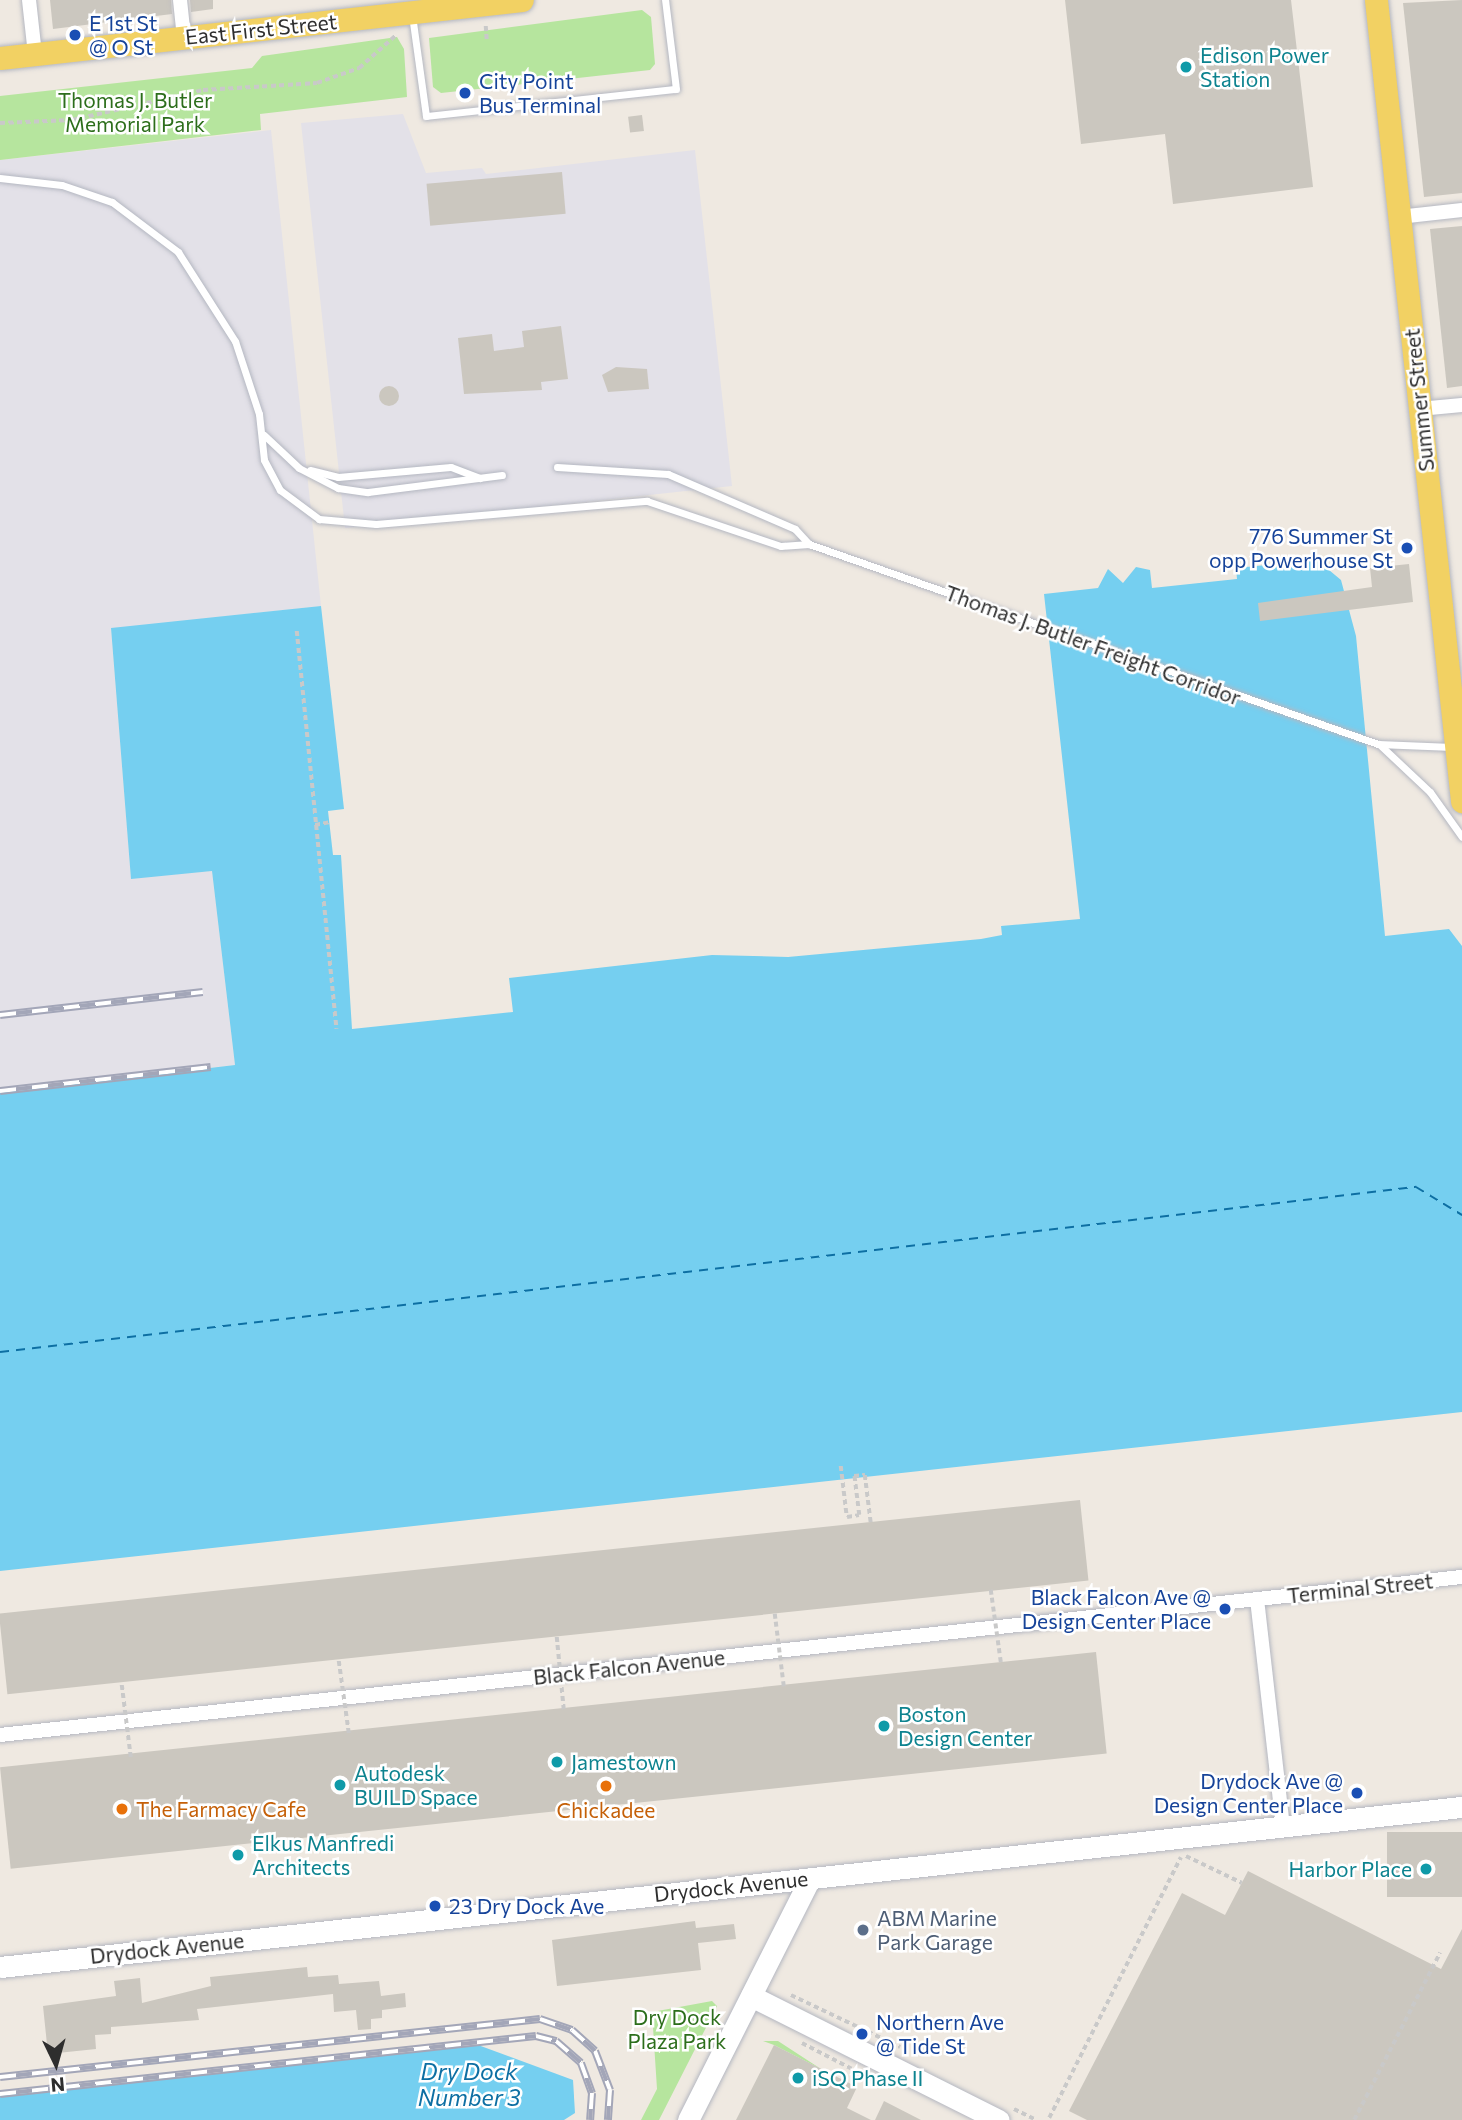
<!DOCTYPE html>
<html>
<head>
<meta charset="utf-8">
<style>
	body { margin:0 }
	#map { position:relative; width:1462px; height:2120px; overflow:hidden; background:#efe9e1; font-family:Commissioner,sans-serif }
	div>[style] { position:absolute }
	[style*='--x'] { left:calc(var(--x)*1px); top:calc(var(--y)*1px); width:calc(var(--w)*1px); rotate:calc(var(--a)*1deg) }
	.industrial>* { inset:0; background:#e3e1e8 }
	.green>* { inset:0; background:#b6e59e }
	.water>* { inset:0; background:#75cff0 }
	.ferry>* { height:2px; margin-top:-1px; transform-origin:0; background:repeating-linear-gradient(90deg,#0d6fa3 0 9px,transparent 0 16px) }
	.building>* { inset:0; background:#cbc7bf; transform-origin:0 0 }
	.round { border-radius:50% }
	.path>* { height:3.5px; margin-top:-1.75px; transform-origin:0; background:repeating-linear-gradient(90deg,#c9c9c9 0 5px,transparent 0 8.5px) }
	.roads { filter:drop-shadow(0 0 2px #b4b7c1) drop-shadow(0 0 2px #b4b7c1) }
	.lane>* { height:7px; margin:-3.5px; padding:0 3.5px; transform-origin:3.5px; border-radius:3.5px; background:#fff }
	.street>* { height:14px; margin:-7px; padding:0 7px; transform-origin:7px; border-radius:7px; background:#fff }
	.secondary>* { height:21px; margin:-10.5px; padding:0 10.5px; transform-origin:10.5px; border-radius:10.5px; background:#fff }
	.primary>* { height:23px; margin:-11.5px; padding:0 11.5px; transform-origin:11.5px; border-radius:11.5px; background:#f2d163 }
	.rail>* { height:8px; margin-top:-4px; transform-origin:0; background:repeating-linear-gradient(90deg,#fff 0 16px,#a3a6b8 0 32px); box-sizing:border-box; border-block:2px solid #a3a6b8 }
	.path-bridge>* { height:3.5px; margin-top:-1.75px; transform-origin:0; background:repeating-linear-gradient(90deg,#c9c9c9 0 5px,transparent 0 8.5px) }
	.dots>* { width:19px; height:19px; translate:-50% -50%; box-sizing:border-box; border:4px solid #fff; border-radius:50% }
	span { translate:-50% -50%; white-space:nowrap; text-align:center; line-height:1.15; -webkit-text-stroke:5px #fff; paint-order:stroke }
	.transit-label { font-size:21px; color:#164399 }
	.left { translate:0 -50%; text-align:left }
	.right { translate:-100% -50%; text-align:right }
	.street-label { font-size:21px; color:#2e2e2e }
	.culture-label { font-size:21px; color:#0d838f }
	.park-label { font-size:21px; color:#2c6e1b }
	.food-label { font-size:21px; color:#c56008 }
	.service-label { font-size:21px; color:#4e5e75 }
	.water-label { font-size:23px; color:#0d6fa3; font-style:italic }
	.north { position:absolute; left:21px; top:2029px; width:70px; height:70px; -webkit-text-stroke:5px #fff; paint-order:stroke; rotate:175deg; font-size:19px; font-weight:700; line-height:28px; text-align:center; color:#2e2e2e }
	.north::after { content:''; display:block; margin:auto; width:24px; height:32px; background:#2e2e2e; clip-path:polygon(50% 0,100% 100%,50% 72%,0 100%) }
</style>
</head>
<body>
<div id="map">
	<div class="industrial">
		<i style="clip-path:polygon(403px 114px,426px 173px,482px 168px,486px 174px,695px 150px,732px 486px,345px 528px,301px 123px)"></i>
		<i style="clip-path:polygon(271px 130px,321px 606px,111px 629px,131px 878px,212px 871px,235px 1065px,0 1093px,0 160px)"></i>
	</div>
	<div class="green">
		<i style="clip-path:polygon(642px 10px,651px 17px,655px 64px,650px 70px,441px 93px,433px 87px,429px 38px)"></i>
		<i style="clip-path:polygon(397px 37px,404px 49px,407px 97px,260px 114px,261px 130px,0 160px,0 96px,252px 68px,262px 56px)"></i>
		<i style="clip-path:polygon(712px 2001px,717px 2006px,659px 2120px,641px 2120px,657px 2089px,652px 2012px)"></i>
		<i style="clip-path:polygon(763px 2041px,778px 2041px,821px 2069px,774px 2045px)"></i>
	</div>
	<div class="water">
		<i style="clip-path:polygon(1317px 560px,1341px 580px,1356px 636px,1385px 936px,1449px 929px,1462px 946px,1462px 1412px,0 1571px,0 1093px,235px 1065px,212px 871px,131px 879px,111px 628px,321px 606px,344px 809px,328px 811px,333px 855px,341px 855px,352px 1029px,513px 1012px,509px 978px,712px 955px,788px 957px,981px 939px,1002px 935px,1001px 926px,1080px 919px,1044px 594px,1098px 588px,1108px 569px,1123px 583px,1136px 567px,1150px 570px,1152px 588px,1237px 579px,1236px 568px)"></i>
		<i style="clip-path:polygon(478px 2045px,573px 2080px,575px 2113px,564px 2120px,0 2120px,0 2096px)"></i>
	</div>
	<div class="ferry">
		<i style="--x:0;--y:1352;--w:1426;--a:-6.65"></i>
		<i style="--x:1416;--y:1187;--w:54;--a:31.3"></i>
	</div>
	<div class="building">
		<i style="clip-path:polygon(50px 0,171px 0,172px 14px,53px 29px)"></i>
		<i style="clip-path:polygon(190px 0,213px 0,213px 9px,191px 12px)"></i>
		<i style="clip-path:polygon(1065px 0,1291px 0,1313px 187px,1173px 204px,1165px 134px,1081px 144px)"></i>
		<i style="clip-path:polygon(1462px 0,1462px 193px,1424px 197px,1403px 3px)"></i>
		<i style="left:642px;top:115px;width:16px;height:14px;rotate:83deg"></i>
		<i style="left:562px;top:172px;width:42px;height:136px;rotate:85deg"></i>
		<i style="clip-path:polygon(1462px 226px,1462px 386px,1447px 388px,1430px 229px)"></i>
		<i style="clip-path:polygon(561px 326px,568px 379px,541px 382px,542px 390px,464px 394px,458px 338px,492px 334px,494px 351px,524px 347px,522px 331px)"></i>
		<i style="clip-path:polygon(616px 367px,647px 369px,649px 389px,608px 392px,602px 375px)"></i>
		<i class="round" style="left:379px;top:386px;width:20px;height:20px"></i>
		<i style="clip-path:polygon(1409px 564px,1413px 602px,1260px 621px,1258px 603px,1372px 587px,1370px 568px)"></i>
		<i style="left:1080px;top:1500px;width:81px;height:1087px;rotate:84deg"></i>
		<i style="left:1096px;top:1652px;width:102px;height:1102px;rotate:84deg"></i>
		<i style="left:1462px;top:1832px;width:65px;height:75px;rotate:90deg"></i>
		<i style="clip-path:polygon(1248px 1871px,1441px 1969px,1462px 1929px,1462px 2120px,1087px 2120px,1069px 2111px,1182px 1893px,1225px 1915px)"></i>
		<i style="clip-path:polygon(695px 1921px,696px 1928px,734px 1924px,736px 1939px,698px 1943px,701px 1970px,557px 1986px,552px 1940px)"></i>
		<i style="clip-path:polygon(307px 1967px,308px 1977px,338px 1975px,339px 1984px,379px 1981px,381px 1996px,405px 1993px,406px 2007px,382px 2010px,382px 2018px,371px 2019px,371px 2029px,358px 2030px,356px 2010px,334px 2012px,333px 1994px,197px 2009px,199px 2020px,111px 2027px,111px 2034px,95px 2035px,96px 2049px,48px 2054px,43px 2006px,116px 1996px,114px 1981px,140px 1978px,142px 2003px,211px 1986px,210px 1977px)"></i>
		<i style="clip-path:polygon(774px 2045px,857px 2087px,847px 2108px,871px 2120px,736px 2120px)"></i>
		<i style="clip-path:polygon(884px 2101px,921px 2120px,875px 2120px)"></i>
	</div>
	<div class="path">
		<i style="--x:486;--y:26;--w:14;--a:86"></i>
		<i style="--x:0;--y:123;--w:72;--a:-2.4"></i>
		<i style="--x:72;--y:120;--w:134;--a:-12.9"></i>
		<i style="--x:203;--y:90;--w:114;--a:-3.5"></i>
		<i style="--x:317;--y:83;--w:45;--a:-19.7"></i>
		<i style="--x:359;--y:68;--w:48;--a:-41.6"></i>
		<i style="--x:297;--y:631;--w:400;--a:84.3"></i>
		<i style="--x:315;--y:825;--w:15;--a:-11"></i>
		<i style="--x:841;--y:1466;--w:51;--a:83.3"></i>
		<i style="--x:847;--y:1517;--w:12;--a:-9"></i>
		<i style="--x:859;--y:1515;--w:39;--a:-97"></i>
		<i style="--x:854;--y:1476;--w:11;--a:-5"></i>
		<i style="--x:865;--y:1475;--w:48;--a:82.9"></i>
		<i style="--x:1186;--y:1856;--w:62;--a:25.7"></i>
		<i style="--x:791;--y:1995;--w:121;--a:25.5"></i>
		<i style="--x:802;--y:2043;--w:93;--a:27.4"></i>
		<i style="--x:1014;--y:2109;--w:25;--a:26"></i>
		<i style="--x:1049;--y:2118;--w:292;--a:-63.2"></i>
		<i style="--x:1354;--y:2120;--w:188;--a:-62.8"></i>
	</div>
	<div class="roads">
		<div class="lane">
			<i style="--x:412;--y:15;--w:102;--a:82.1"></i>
			<i style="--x:426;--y:116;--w:251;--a:-6.2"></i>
			<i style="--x:676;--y:89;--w:90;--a:-97"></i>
			<i style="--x:0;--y:178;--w:62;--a:6.4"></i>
			<i style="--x:62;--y:185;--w:53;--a:18.8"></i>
			<i style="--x:112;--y:202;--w:83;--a:37.1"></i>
			<i style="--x:178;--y:252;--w:106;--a:57.4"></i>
			<i style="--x:235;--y:341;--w:77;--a:71.8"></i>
			<i style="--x:259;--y:414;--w:46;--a:83.8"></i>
			<i style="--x:264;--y:460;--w:34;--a:62"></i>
			<i style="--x:280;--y:490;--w:49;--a:36.6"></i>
			<i style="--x:319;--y:519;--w:57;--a:5"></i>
			<i style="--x:376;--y:524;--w:272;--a:-4.9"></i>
			<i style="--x:647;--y:501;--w:141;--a:18.6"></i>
			<i style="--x:781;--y:546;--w:28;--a:-4"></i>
			<i style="--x:809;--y:544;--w:603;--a:19.37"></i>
			<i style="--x:1378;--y:744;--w:74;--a:2.3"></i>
			<i style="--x:264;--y:435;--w:48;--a:43.3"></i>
			<i style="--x:299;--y:468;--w:44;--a:27.1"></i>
			<i style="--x:338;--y:488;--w:30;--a:8"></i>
			<i style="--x:368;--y:492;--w:135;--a:-7.2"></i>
			<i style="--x:557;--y:467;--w:111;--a:3.6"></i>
			<i style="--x:668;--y:474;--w:138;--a:23.4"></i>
			<i style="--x:795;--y:529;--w:21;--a:47"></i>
			<i style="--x:310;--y:470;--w:29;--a:14"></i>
			<i style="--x:338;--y:477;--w:113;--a:-5.1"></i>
			<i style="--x:451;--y:467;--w:31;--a:21"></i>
			<i style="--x:1379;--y:744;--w:70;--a:43.3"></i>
			<i style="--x:1430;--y:792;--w:55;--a:54.6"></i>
		</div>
		<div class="street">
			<i style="--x:29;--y:0;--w:54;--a:83.7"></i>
			<i style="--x:180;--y:0;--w:38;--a:84"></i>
			<i style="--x:1399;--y:217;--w:63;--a:-6.3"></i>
			<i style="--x:1419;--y:409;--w:43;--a:-5.3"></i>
			<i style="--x:1257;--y:1599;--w:228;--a:83.5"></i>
			<i style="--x:0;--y:1735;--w:1471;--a:-6.17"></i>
		</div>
		<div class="secondary">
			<i style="--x:0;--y:1967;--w:1471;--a:-6.25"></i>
			<i style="--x:751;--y:1996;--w:277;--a:26.6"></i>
			<i style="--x:688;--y:2120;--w:271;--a:-63.2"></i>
		</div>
		<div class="primary">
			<i style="--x:1376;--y:0;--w:806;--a:83.87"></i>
			<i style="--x:0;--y:58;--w:525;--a:-6.34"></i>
		</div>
	</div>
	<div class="rail">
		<i style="--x:0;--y:1015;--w:204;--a:-6.5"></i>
		<i style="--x:0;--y:1091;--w:212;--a:-6.5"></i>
		<i style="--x:0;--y:2077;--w:543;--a:-6.13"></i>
		<i style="--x:540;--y:2019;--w:34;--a:19"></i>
		<i style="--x:572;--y:2030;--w:31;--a:42"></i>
		<i style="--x:595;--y:2051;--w:42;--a:69"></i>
		<i style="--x:610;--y:2090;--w:30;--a:94"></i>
		<i style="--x:0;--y:2094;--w:539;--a:-6.18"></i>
		<i style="--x:536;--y:2036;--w:21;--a:14"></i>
		<i style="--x:556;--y:2041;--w:33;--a:41"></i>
		<i style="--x:581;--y:2063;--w:32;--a:70"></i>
		<i style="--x:592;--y:2093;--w:27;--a:94"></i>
	</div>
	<div class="path-bridge">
		<i style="--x:991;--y:1590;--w:73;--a:82.1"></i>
		<i style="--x:775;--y:1614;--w:73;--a:82.9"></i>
		<i style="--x:557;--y:1637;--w:73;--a:84.5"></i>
		<i style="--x:339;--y:1661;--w:73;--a:82.1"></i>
		<i style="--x:122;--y:1685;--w:73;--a:82.9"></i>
	</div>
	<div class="dots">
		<i style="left:75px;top:35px;background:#1a4fb4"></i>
		<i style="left:1186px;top:67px;background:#0f9aa8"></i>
		<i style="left:465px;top:93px;background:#1a4fb4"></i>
		<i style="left:1407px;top:548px;background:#1a4fb4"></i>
		<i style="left:1225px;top:1609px;background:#1a4fb4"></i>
		<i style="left:884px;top:1726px;background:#0f9aa8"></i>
		<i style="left:557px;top:1762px;background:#0f9aa8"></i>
		<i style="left:340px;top:1785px;background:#0f9aa8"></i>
		<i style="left:606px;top:1786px;background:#e8710a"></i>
		<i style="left:1357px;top:1793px;background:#1a4fb4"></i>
		<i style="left:122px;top:1809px;background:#e8710a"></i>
		<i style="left:238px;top:1855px;background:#0f9aa8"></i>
		<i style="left:1426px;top:1869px;background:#0f9aa8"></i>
		<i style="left:435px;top:1906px;background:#1a4fb4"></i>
		<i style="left:863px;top:1930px;background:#5c6f8a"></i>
		<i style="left:862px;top:2034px;background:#1a4fb4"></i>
		<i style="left:798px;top:2078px;background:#0f9aa8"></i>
	</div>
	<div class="transit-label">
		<span class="left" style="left:89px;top:35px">E 1st St<br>@ O St</span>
		<span class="left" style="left:479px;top:93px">City Point<br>Bus Terminal</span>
		<span class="right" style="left:1393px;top:548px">776 Summer St<br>opp Powerhouse St</span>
		<span class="right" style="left:1211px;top:1609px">Black Falcon Ave @<br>Design Center Place</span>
		<span class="right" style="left:1343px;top:1793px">Drydock Ave @<br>Design Center Place</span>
		<span class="left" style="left:449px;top:1906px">23 Dry Dock Ave</span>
		<span class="left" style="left:876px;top:2034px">Northern Ave<br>@ Tide St</span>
	</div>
	<div class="street-label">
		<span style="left:261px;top:29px;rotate:-6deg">East First Street</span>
		<span style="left:1419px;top:400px;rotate:-96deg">Summer Street</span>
		<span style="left:1093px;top:645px;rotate:20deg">Thomas J. Butler Freight Corridor</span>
		<span style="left:1360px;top:1588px;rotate:-6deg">Terminal Street</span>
		<span style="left:629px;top:1667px;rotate:-6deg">Black Falcon Avenue</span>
		<span style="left:731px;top:1886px;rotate:-6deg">Drydock Avenue</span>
		<span style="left:167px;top:1948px;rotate:-6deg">Drydock Avenue</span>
	</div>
	<div class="culture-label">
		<span class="left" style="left:1200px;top:67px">Edison Power<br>Station</span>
		<span class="left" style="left:898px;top:1726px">Boston<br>Design Center</span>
		<span class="left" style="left:571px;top:1762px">Jamestown</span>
		<span class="left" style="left:354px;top:1785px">Autodesk<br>BUILD Space</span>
		<span class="left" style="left:252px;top:1855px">Elkus Manfredi<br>Architects</span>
		<span class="right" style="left:1412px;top:1869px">Harbor Place</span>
		<span class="left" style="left:812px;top:2078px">iSQ Phase II</span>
	</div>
	<div class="park-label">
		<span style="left:135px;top:112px">Thomas J. Butler<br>Memorial Park</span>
		<span style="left:677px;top:2029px">Dry Dock<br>Plaza Park</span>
	</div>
	<div class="food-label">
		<span class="left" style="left:136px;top:1809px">The Farmacy Cafe</span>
		<span style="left:606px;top:1810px">Chickadee</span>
	</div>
	<div class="service-label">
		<span class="left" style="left:877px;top:1930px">ABM Marine<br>Park Garage</span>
	</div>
	<div class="water-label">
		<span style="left:469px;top:2084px">Dry Dock<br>Number 3</span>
	</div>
	<div class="north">N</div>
</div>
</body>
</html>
